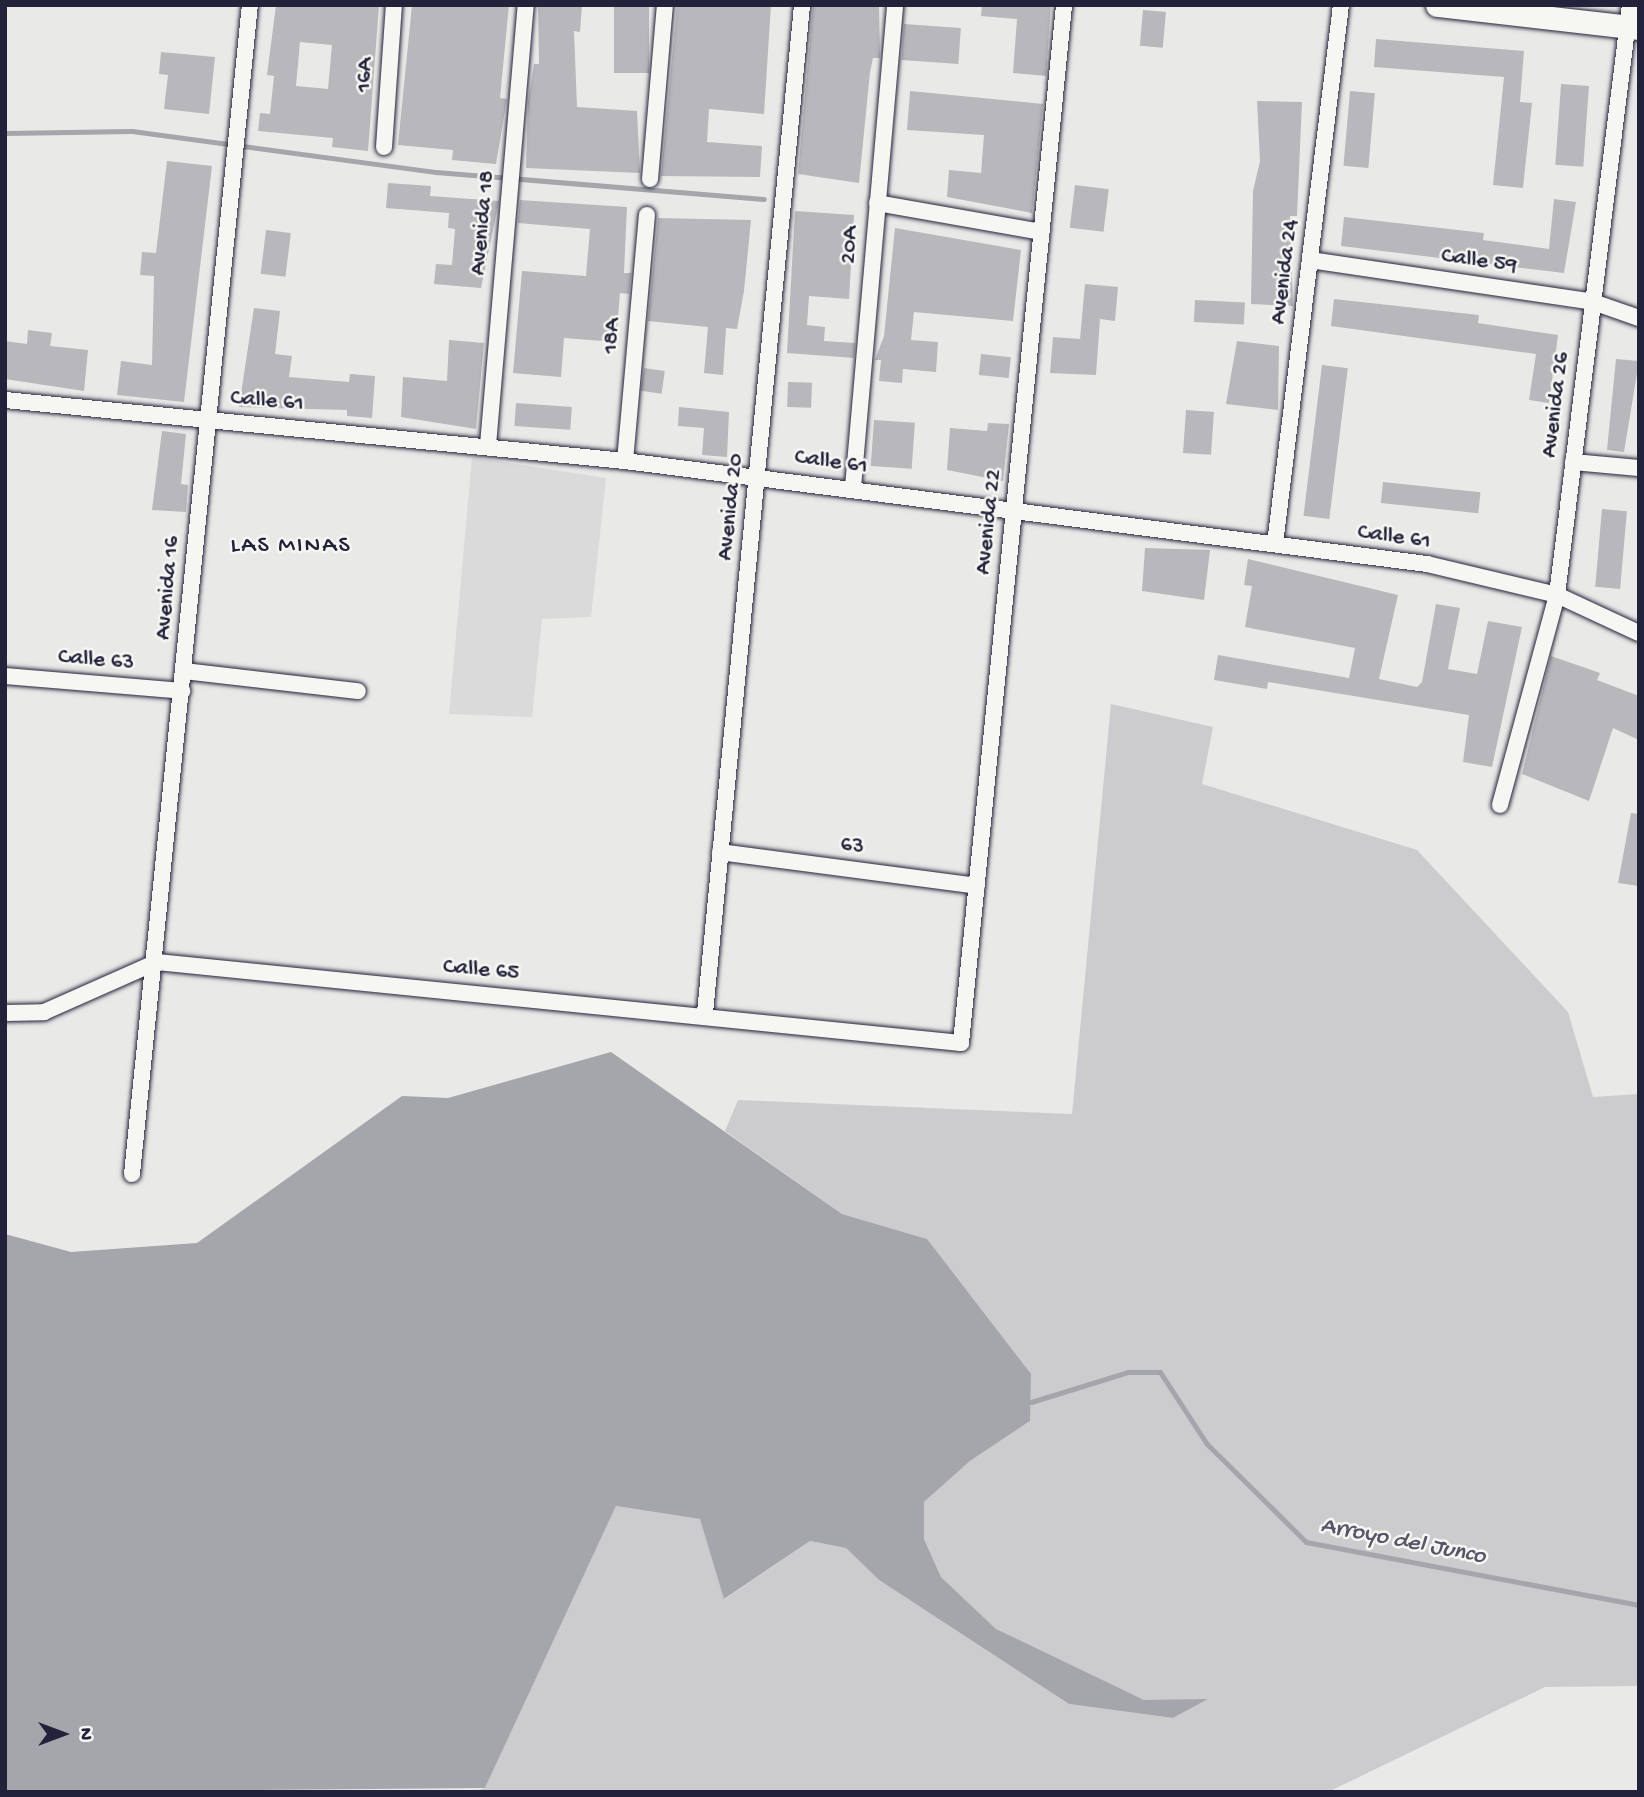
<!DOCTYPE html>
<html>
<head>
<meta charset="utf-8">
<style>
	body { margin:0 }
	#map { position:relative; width:1644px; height:1797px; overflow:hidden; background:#e9e9e7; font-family:"Gochi Hand",sans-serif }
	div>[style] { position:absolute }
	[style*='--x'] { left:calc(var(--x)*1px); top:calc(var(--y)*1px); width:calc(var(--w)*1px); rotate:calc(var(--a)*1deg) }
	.built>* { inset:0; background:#dadada }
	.green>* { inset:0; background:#ccccce }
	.water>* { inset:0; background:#a5a5ac }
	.stream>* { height:5px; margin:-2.5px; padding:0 2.5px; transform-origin:2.5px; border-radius:2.5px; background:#a5a5ac }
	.building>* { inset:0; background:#b8b8bc; transform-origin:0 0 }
	.roads { filter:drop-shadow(0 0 2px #22223b) drop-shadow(0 0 2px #22223b) }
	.street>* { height:16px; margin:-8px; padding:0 8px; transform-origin:8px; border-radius:8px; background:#f6f6f2 }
	.secondary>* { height:23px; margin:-11.5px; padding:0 11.5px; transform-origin:11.5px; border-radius:11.5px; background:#f6f6f2 }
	span { translate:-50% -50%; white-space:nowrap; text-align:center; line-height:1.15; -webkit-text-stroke:5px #f6f6f2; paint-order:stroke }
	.street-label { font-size:23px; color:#22223b }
	.neighbourhood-label { font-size:24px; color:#22223b; letter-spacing:2px }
	.water-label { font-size:24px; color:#565668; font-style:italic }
	.frame { position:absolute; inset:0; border:7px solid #22223b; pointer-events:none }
	.north { position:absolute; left:28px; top:1699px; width:70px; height:70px; -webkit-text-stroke:5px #f6f6f2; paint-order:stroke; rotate:90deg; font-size:19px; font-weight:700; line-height:28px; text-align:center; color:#22223b }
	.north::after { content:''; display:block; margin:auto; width:24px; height:32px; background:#22223b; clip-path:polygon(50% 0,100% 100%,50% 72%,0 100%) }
</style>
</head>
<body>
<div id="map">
	<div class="built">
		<i style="clip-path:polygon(472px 457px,606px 478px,591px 617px,542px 619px,532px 717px,449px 714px)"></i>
	</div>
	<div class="green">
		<i style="clip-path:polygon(1111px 704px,1213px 727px,1202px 784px,1417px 850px,1568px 1012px,1593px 1097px,1639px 1094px,1638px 1686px,1545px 1687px,1328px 1792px,471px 1792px,485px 1788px,616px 1506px,700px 1519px,725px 1599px,810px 1541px,846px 1548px,879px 1580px,1069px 1704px,1173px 1718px,1206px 1700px,1144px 1700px,1061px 1662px,996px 1629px,941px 1577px,924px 1539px,924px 1502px,970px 1461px,1030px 1421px,927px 1239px,842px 1214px,725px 1131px,738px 1100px,1072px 1114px)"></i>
	</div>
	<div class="water">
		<i style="clip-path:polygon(611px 1052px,842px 1214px,927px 1239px,1031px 1374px,1030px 1421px,970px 1461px,924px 1502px,924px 1539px,941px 1577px,996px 1629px,1144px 1700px,1208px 1699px,1173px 1718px,1069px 1704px,879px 1580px,846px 1548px,810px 1541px,724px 1599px,700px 1519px,616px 1506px,485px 1788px,5px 1792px,5px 1234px,71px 1252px,197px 1243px,402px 1096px,448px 1098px)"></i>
	</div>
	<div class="stream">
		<i style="--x:5;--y:133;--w:127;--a:-0.9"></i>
		<i style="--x:132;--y:131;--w:307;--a:7.7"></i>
		<i style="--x:436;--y:172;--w:329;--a:4.7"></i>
		<i style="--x:1031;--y:1402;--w:102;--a:-17.2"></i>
		<i style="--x:1128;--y:1372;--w:32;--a:0"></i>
		<i style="--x:1160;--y:1372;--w:86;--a:56.9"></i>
		<i style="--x:1207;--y:1444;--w:139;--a:44.7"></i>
		<i style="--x:1306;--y:1542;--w:339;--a:10.7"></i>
	</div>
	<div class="building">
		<i style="clip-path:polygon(evenodd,276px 5px,379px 5px,368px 151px,332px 147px,333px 138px,258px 131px,260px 113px,270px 114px,274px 76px,267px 75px,276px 5px,300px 42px,332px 45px,328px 89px,296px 86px,300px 42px)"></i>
		<i style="clip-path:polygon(412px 5px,509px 5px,500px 98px,507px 99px,496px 164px,452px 160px,453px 150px,398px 145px)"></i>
		<i style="clip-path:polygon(538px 5px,582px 5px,580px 32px,574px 31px,577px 107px,637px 111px,640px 173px,526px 168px,528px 101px,534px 64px,539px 64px)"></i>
		<i style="left:614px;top:5px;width:35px;height:68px"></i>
		<i style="clip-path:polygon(677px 5px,771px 5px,764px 114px,709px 109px,707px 142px,762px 146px,760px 177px,661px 176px)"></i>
		<i style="clip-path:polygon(813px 5px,879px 5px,880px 58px,873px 58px,870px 72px,859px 183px,798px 174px)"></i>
		<i style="clip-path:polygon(982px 5px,1051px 5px,1046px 76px,1013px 73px,1017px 19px,981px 16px)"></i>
		<i style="left:1143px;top:10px;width:23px;height:36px;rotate:5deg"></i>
		<i style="left:904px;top:24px;width:57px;height:36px;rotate:4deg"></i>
		<i style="clip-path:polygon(1376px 39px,1524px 51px,1520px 102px,1532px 103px,1523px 188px,1493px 185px,1504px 77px,1374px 67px)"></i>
		<i style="clip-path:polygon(161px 52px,215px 57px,209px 114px,164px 109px,168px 75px,159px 74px)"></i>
		<i style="left:1561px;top:84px;width:28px;height:81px;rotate:4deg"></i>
		<i style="clip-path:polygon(910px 91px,1043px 104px,1032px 213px,947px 197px,949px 170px,981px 173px,984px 135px,907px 130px)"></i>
		<i style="left:1350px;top:91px;width:25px;height:75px;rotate:5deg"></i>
		<i style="clip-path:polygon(1257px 101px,1302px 102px,1297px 216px,1290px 216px,1293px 306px,1251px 304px,1253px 191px,1260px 161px)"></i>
		<i style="clip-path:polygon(167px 161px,212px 166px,184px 402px,117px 395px,121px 361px,152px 365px,154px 276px,140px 275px,142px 252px,156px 253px)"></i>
		<i style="clip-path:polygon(388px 183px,431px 186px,430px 196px,499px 201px,481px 288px,434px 284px,436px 264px,452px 265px,455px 229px,448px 228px,449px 213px,386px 208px)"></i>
		<i style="left:1075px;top:185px;width:34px;height:43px;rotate:7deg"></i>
		<i style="clip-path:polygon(1554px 199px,1576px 202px,1564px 273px,1341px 246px,1344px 217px,1484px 233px,1483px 240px,1549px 249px)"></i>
		<i style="clip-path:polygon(520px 200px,627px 207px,624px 273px,631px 273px,629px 294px,620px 293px,616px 342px,564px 338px,561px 377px,513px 373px,522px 271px,586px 276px,590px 229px,518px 223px)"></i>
		<i style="clip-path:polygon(795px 211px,854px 215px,849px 299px,809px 296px,807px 325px,825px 327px,824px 341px,855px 343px,854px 358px,787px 353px)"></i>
		<i style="clip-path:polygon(658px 218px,751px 220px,744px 291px,737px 329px,726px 328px,723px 375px,704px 373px,708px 327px,648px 321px)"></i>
		<i style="clip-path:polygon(895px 228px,1021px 250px,1013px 321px,914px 312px,911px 340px,938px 342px,936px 372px,903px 369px,902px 383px,879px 381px,881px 360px,875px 360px,884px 336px)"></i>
		<i style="left:266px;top:230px;width:25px;height:44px;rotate:7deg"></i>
		<i style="clip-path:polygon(1085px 284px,1118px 287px,1115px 321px,1100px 319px,1096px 375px,1050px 373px,1053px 337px,1080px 339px)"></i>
		<i style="clip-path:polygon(1334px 299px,1479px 315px,1478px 323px,1558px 335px,1549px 403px,1529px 400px,1536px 354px,1331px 326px)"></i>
		<i style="left:1195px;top:300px;width:50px;height:22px;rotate:3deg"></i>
		<i style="clip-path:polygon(254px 308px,280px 311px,275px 354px,292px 356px,289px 377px,349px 382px,350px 374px,375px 376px,372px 418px,347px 416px,347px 410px,239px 407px)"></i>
		<i style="clip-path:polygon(28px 330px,52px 333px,50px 346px,88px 350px,84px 391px,5px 379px,5px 341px,27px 344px)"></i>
		<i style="clip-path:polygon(449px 340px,484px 343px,476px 429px,401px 417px,403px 377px,447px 381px)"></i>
		<i style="clip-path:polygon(1237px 341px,1279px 346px,1278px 410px,1226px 404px)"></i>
		<i style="left:981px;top:354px;width:30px;height:21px;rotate:6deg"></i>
		<i style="clip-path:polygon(1616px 359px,1639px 361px,1624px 452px,1607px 450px)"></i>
		<i style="left:1322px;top:365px;width:26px;height:152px;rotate:7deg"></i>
		<i style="left:644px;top:368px;width:21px;height:23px;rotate:8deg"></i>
		<i style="left:788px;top:382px;width:24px;height:25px;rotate:2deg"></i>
		<i style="left:516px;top:403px;width:56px;height:23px;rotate:4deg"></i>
		<i style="clip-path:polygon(679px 407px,729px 412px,727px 457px,702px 455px,704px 428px,678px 426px)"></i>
		<i style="left:1186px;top:410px;width:28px;height:43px;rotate:4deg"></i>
		<i style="left:874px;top:420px;width:41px;height:46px;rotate:4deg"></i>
		<i style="clip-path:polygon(988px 423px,1009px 424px,1003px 481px,947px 470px,950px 428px,987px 431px)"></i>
		<i style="clip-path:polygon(162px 431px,186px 434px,181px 484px,188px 485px,186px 512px,152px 510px)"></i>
		<i style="left:1383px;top:482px;width:98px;height:21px;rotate:6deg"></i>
		<i style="left:1602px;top:509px;width:25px;height:78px;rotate:5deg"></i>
		<i style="clip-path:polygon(1145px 548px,1210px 550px,1204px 600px,1142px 591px)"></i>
		<i style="clip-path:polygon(1248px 559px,1398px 595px,1379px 679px,1417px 687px,1422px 682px,1436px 604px,1460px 608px,1448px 669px,1477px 674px,1488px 621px,1522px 627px,1492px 767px,1463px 762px,1469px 715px,1268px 682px,1267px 689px,1214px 680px,1218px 655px,1349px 678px,1355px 648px,1245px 627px,1252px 586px,1244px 585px)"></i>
		<i style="clip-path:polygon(1551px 656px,1600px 673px,1597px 680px,1639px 696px,1639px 740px,1613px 728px,1589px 801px,1522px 774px)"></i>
		<i style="clip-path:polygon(1631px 813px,1639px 814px,1639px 886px,1618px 883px)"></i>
	</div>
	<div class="roads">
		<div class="street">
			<i style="--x:384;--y:147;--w:142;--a:-86"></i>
			<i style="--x:650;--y:179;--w:175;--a:-85.1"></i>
			<i style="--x:877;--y:203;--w:167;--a:10"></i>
			<i style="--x:1310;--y:260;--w:286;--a:8.4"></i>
			<i style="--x:1593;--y:302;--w:49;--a:19.2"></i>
			<i style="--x:5;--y:400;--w:623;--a:5.62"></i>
			<i style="--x:625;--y:461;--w:809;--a:7.32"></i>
			<i style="--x:1427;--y:564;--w:134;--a:13.4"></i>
			<i style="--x:1557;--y:595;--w:90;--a:24.9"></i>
			<i style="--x:488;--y:445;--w:442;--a:-85.1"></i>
			<i style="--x:625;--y:461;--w:247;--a:-84.9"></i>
			<i style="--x:1573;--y:462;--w:66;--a:5.2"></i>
			<i style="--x:853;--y:487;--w:484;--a:-85"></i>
			<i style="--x:1275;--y:544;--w:543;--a:-83.02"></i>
			<i style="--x:184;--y:671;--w:175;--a:6.6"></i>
			<i style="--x:5;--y:676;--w:178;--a:4.8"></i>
			<i style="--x:1500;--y:805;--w:218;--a:-74.8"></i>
			<i style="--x:1557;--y:595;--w:594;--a:-82.95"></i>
			<i style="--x:720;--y:852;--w:259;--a:7.5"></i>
			<i style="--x:5;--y:1013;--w:39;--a:-1"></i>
			<i style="--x:44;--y:1012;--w:124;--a:-23.9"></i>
			<i style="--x:157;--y:962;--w:808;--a:5.75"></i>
			<i style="--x:961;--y:1043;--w:1043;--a:-84.33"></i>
			<i style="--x:705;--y:1013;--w:1013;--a:-84.5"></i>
			<i style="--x:132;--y:1174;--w:1175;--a:-84.24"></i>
		</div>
		<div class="secondary">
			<i style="--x:1437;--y:5;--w:203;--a:6.5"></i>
		</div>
	</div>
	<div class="street-label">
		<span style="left:366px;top:75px;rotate:-86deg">16A</span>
		<span style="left:484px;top:223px;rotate:-85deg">Avenida 18</span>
		<span style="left:851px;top:245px;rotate:-86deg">20A</span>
		<span style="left:1479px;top:262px;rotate:8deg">Calle 59</span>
		<span style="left:1286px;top:272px;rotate:-83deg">Avenida 24</span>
		<span style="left:613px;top:336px;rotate:-85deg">18A</span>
		<span style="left:267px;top:402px;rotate:5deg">Calle 61</span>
		<span style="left:1557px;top:405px;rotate:-83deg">Avenida 26</span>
		<span style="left:831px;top:463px;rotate:8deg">Calle 61</span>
		<span style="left:732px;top:507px;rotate:-84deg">Avenida 20</span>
		<span style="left:990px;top:522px;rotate:-84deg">Avenida 22</span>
		<span style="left:1394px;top:538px;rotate:8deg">Calle 61</span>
		<span style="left:169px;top:588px;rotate:-85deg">Avenida 16</span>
		<span style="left:96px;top:661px;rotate:5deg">Calle 63</span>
		<span style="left:852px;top:847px;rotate:8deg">63</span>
		<span style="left:481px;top:971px;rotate:5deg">Calle 65</span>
	</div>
	<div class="neighbourhood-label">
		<span style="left:291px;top:547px">LAS MINAS</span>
	</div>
	<div class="water-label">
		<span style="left:1403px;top:1542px;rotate:11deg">Arroyo del Junco</span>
	</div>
	<div class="frame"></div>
	<div class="north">N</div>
</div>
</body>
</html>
